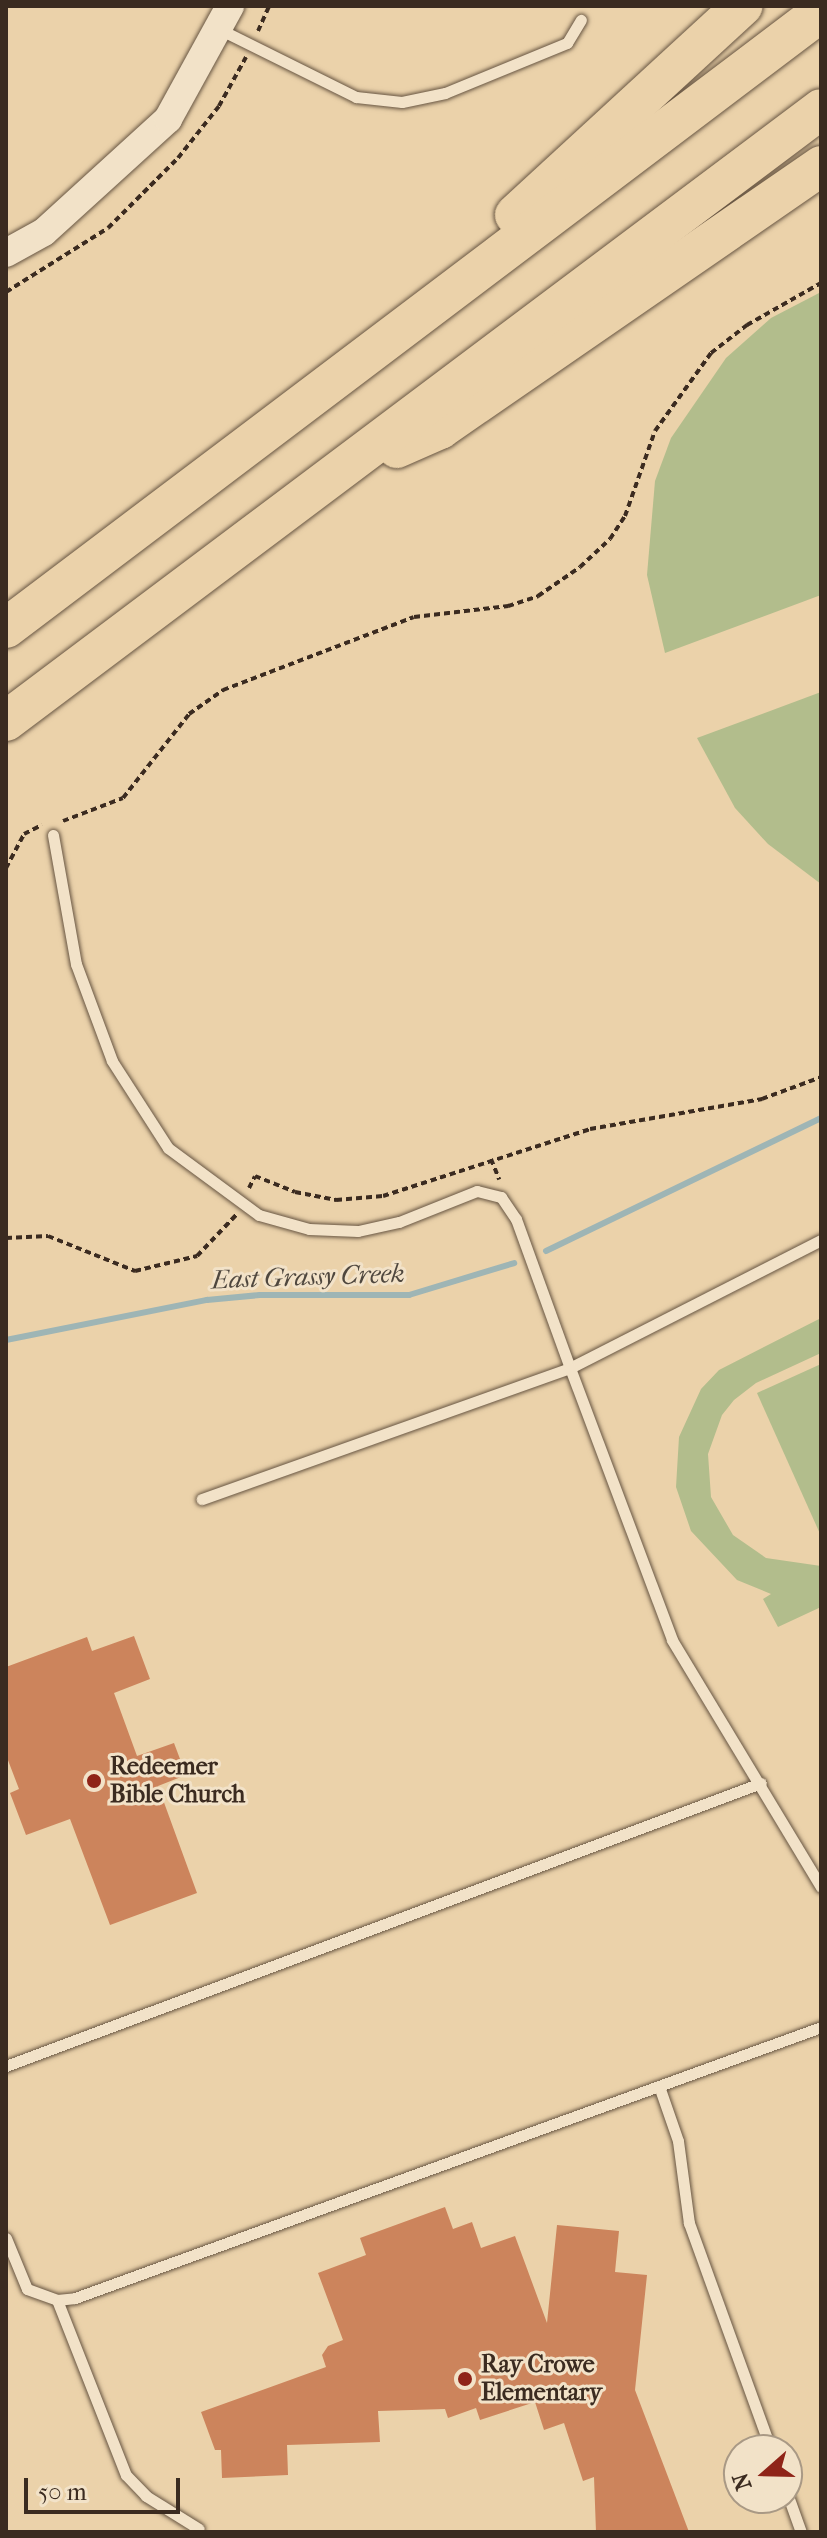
<!DOCTYPE html>
<html>
<head>
<meta charset="utf-8">
<style>
	body { margin:0 }
	#map { position:relative; width:827px; height:2538px; overflow:hidden; background:#ebd2aa; font-family:"IM FELL French Canon",serif }
	div>[style] { position:absolute }
	[style*='--x'] { left:calc(var(--x)*1px); top:calc(var(--y)*1px); width:calc(var(--w)*1px); rotate:calc(var(--a)*1deg) }
	.green>* { inset:0; background:#b2bd8c }
	.stream>* { height:6px; margin:-3px; padding:0 3px; transform-origin:3px; border-radius:3px; background:#9eb5b5 }
	.building>* { inset:0; background:#cc845c }
	.path>* { height:4px; margin-top:-2px; transform-origin:0; background:repeating-linear-gradient(90deg,#3b2b20 0 6px,transparent 0 10px) }
	.roads { filter:drop-shadow(0 0 2px #675542) drop-shadow(0 0 2px #675542) }
	.service>* { height:11px; margin:-5.5px; padding:0 5.5px; transform-origin:5.5px; border-radius:5.5px; background:#f2e2c8 }
	.tertiary>* { height:28px; margin:-14px; padding:0 14px; transform-origin:14px; border-radius:14px; background:#f2e2c8 }
	.motorway>* { height:40px; margin:-20px; padding:0 20px; transform-origin:20px; border-radius:20px; background:#ebd2aa }
	.dots>* { width:22px; height:22px; translate:-50% -50%; box-sizing:border-box; border:4px solid #f2e2c8; border-radius:50% }
	span { translate:-50% -50%; white-space:nowrap; text-align:center; line-height:1.15; -webkit-text-stroke:6px #f2e2c8; paint-order:stroke }
	.poi-label { font-size:24px; color:#3b2b20; font-weight:700 }
	.left { translate:0 -50%; text-align:left }
	.water-label { font-size:26px; color:#4f473e; font-style:italic }
	.frame { position:absolute; inset:0; border:8px solid #3b2b20; pointer-events:none }
	.north { position:absolute; left:723px; top:2434px; width:80px; height:80px; box-sizing:border-box; background:#f2e2c8; border:2px solid #a99985; border-radius:50%; rotate:250deg; font-size:22px; font-weight:700; line-height:32px; text-align:center; color:#3b2b20 }
	.north::after { content:''; display:block; margin:auto; width:28px; height:36px; background:#8f2418; clip-path:polygon(50% 0,100% 100%,50% 72%,0 100%) }
	.scale { position:absolute; left:24px; top:2478px; width:156px; height:36px; box-sizing:border-box; border:4px solid #3b2b20; border-top:0; padding-left:10px; font-size:24px; line-height:28px; white-space:nowrap; color:#3b2b20; -webkit-text-stroke:6px #f2e2c8; paint-order:stroke }
</style>
</head>
<body>
<div id="map">
	<div class="green">
		<i style="clip-path:polygon(821px 292px,821px 595px,665px 653px,647px 575px,655px 481px,671px 438px,726px 358px,771px 318px)"></i>
		<i style="clip-path:polygon(821px 692px,821px 884px,768px 844px,735px 808px,697px 738px)"></i>
		<i style="clip-path:polygon(821px 1318px,821px 1353px,756px 1383px,734px 1400px,722px 1415px,708px 1454px,711px 1497px,733px 1535px,766px 1558px,821px 1566px,821px 1607px,778px 1627px,763px 1599px,771px 1594px,737px 1580px,691px 1531px,676px 1487px,679px 1437px,701px 1389px,719px 1370px)"></i>
		<i style="clip-path:polygon(821px 1364px,821px 1536px,757px 1393px)"></i>
	</div>
	<div class="stream">
		<i style="--x:546;--y:1251;--w:305;--a:-25.8"></i>
		<i style="--x:6;--y:1340;--w:205;--a:-11.3"></i>
		<i style="--x:207;--y:1300;--w:53;--a:-5.4"></i>
		<i style="--x:260;--y:1295;--w:149;--a:0"></i>
		<i style="--x:409;--y:1295;--w:110;--a:-16.9"></i>
	</div>
	<div class="building">
		<i style="clip-path:polygon(134px 1636px,150px 1679px,114px 1693px,137px 1756px,174px 1743px,186px 1775px,158px 1786px,197px 1893px,110px 1925px,70px 1819px,26px 1835px,10px 1793px,19px 1789px,6px 1755px,6px 1667px,87px 1637px,92px 1651px)"></i>
		<i style="clip-path:polygon(445px 2207px,453px 2229px,472px 2222px,481px 2248px,515px 2236px,547px 2323px,557px 2225px,619px 2231px,615px 2272px,647px 2275px,635px 2390px,689px 2532px,596px 2532px,594px 2477px,583px 2481px,564px 2423px,544px 2430px,535px 2402px,480px 2420px,476px 2408px,448px 2418px,445px 2409px,378px 2411px,380px 2442px,287px 2445px,288px 2475px,222px 2478px,221px 2450px,215px 2450px,201px 2412px,326px 2367px,322px 2355px,328px 2346px,343px 2340px,318px 2273px,366px 2255px,360px 2238px)"></i>
	</div>
	<div class="path">
		<i style="--x:258;--y:31;--w:27;--a:-66"></i>
		<i style="--x:6;--y:292;--w:120;--a:-32.1"></i>
		<i style="--x:108;--y:228;--w:99;--a:-45"></i>
		<i style="--x:178;--y:158;--w:66;--a:-51.7"></i>
		<i style="--x:219;--y:106;--w:56;--a:-61.1"></i>
		<i style="--x:63;--y:821;--w:64;--a:-21"></i>
		<i style="--x:123;--y:798;--w:107;--a:-51.8"></i>
		<i style="--x:189;--y:714;--w:42;--a:-35.2"></i>
		<i style="--x:223;--y:690;--w:204;--a:-20.9"></i>
		<i style="--x:414;--y:617;--w:95;--a:-6.7"></i>
		<i style="--x:508;--y:606;--w:32;--a:-18"></i>
		<i style="--x:538;--y:596;--w:51;--a:-34.6"></i>
		<i style="--x:580;--y:567;--w:41;--a:-43"></i>
		<i style="--x:610;--y:539;--w:27;--a:-57"></i>
		<i style="--x:625;--y:516;--w:90;--a:-70.6"></i>
		<i style="--x:655;--y:431;--w:96;--a:-54.3"></i>
		<i style="--x:711;--y:353;--w:46;--a:-37.9"></i>
		<i style="--x:747;--y:325;--w:85;--a:-29.6"></i>
		<i style="--x:6;--y:868;--w:38;--a:-62"></i>
		<i style="--x:24;--y:834;--w:20;--a:-27"></i>
		<i style="--x:491;--y:1159;--w:22;--a:68"></i>
		<i style="--x:249;--y:1188;--w:13;--a:-63"></i>
		<i style="--x:255;--y:1176;--w:43;--a:21.8"></i>
		<i style="--x:295;--y:1192;--w:42;--a:11"></i>
		<i style="--x:336;--y:1200;--w:47;--a:-4.9"></i>
		<i style="--x:383;--y:1196;--w:218;--a:-17.9"></i>
		<i style="--x:590;--y:1129;--w:175;--a:-9.9"></i>
		<i style="--x:762;--y:1099;--w:63;--a:-20.4"></i>
		<i style="--x:6;--y:1238;--w:42;--a:-2.7"></i>
		<i style="--x:48;--y:1236;--w:94;--a:21.9"></i>
		<i style="--x:135;--y:1271;--w:64;--a:-13.6"></i>
		<i style="--x:197;--y:1256;--w:58;--a:-46.4"></i>
	</div>
	<div class="roads">
		<div class="service">
			<i style="--x:221;--y:30;--w:151;--a:26.4"></i>
			<i style="--x:356;--y:97;--w:46;--a:6.2"></i>
			<i style="--x:402;--y:102;--w:44;--a:-11.8"></i>
			<i style="--x:445;--y:93;--w:132;--a:-22.3"></i>
			<i style="--x:567;--y:43;--w:27;--a:-59"></i>
			<i style="--x:53;--y:835;--w:131;--a:79.9"></i>
			<i style="--x:76;--y:964;--w:103;--a:69.6"></i>
			<i style="--x:112;--y:1061;--w:103;--a:57.2"></i>
			<i style="--x:168;--y:1148;--w:113;--a:36.4"></i>
			<i style="--x:259;--y:1215;--w:52;--a:15.6"></i>
			<i style="--x:309;--y:1229;--w:49;--a:2.3"></i>
			<i style="--x:358;--y:1231;--w:42;--a:-12.4"></i>
			<i style="--x:399;--y:1222;--w:84;--a:-21.7"></i>
			<i style="--x:477;--y:1191;--w:25;--a:14"></i>
			<i style="--x:501;--y:1197;--w:27;--a:56"></i>
			<i style="--x:516;--y:1219;--w:158;--a:70.1"></i>
			<i style="--x:570;--y:1368;--w:391;--a:160.4"></i>
			<i style="--x:821;--y:1240;--w:282;--a:153"></i>
			<i style="--x:570;--y:1368;--w:290;--a:69.4"></i>
			<i style="--x:672;--y:1640;--w:288;--a:58.9"></i>
			<i style="--x:6;--y:2066;--w:806;--a:-20.55"></i>
			<i style="--x:659;--y:2086;--w:58;--a:70.9"></i>
			<i style="--x:678;--y:2141;--w:83;--a:82.4"></i>
			<i style="--x:689;--y:2223;--w:241;--a:70.1"></i>
			<i style="--x:6;--y:2238;--w:55;--a:67.6"></i>
			<i style="--x:27;--y:2289;--w:32;--a:20"></i>
			<i style="--x:57;--y:2300;--w:18;--a:-6"></i>
			<i style="--x:75;--y:2298;--w:794;--a:-19.96"></i>
			<i style="--x:57;--y:2300;--w:188;--a:68.5"></i>
			<i style="--x:126;--y:2475;--w:29;--a:46"></i>
			<i style="--x:146;--y:2496;--w:62;--a:31.9"></i>
			<i style="--x:787;--y:2493;--w:41;--a:70.3"></i>
		</div>
		<div class="tertiary">
			<i style="--x:6;--y:253;--w:43;--a:-28.9"></i>
			<i style="--x:44;--y:232;--w:168;--a:-42.3"></i>
			<i style="--x:168;--y:119;--w:129;--a:-61.2"></i>
		</div>
		<div class="motorway">
			<i style="--x:515;--y:215;--w:309;--a:-42.6"></i>
			<i style="--x:397;--y:448;--w:47;--a:-23.8"></i>
			<i style="--x:440;--y:429;--w:463;--a:-34.6"></i>
			<i style="--x:6;--y:628;--w:1022;--a:-37.08"></i>
			<i style="--x:6;--y:721;--w:1019;--a:-36.9"></i>
		</div>
	</div>
	<div class="dots">
		<i style="left:94px;top:1781px;background:#8f2418"></i>
		<i style="left:465px;top:2379px;background:#8f2418"></i>
	</div>
	<div class="poi-label">
		<span class="left" style="left:110px;top:1781px">Redeemer<br>Bible Church</span>
		<span class="left" style="left:481px;top:2379px">Ray Crowe<br>Elementary</span>
	</div>
	<div class="water-label">
		<span style="left:308px;top:1277px;rotate:-2deg">East Grassy Creek</span>
	</div>
	<div class="frame"></div>
	<div class="north">N</div>
	<div class="scale">50 m</div>
</div>
</body>
</html>
